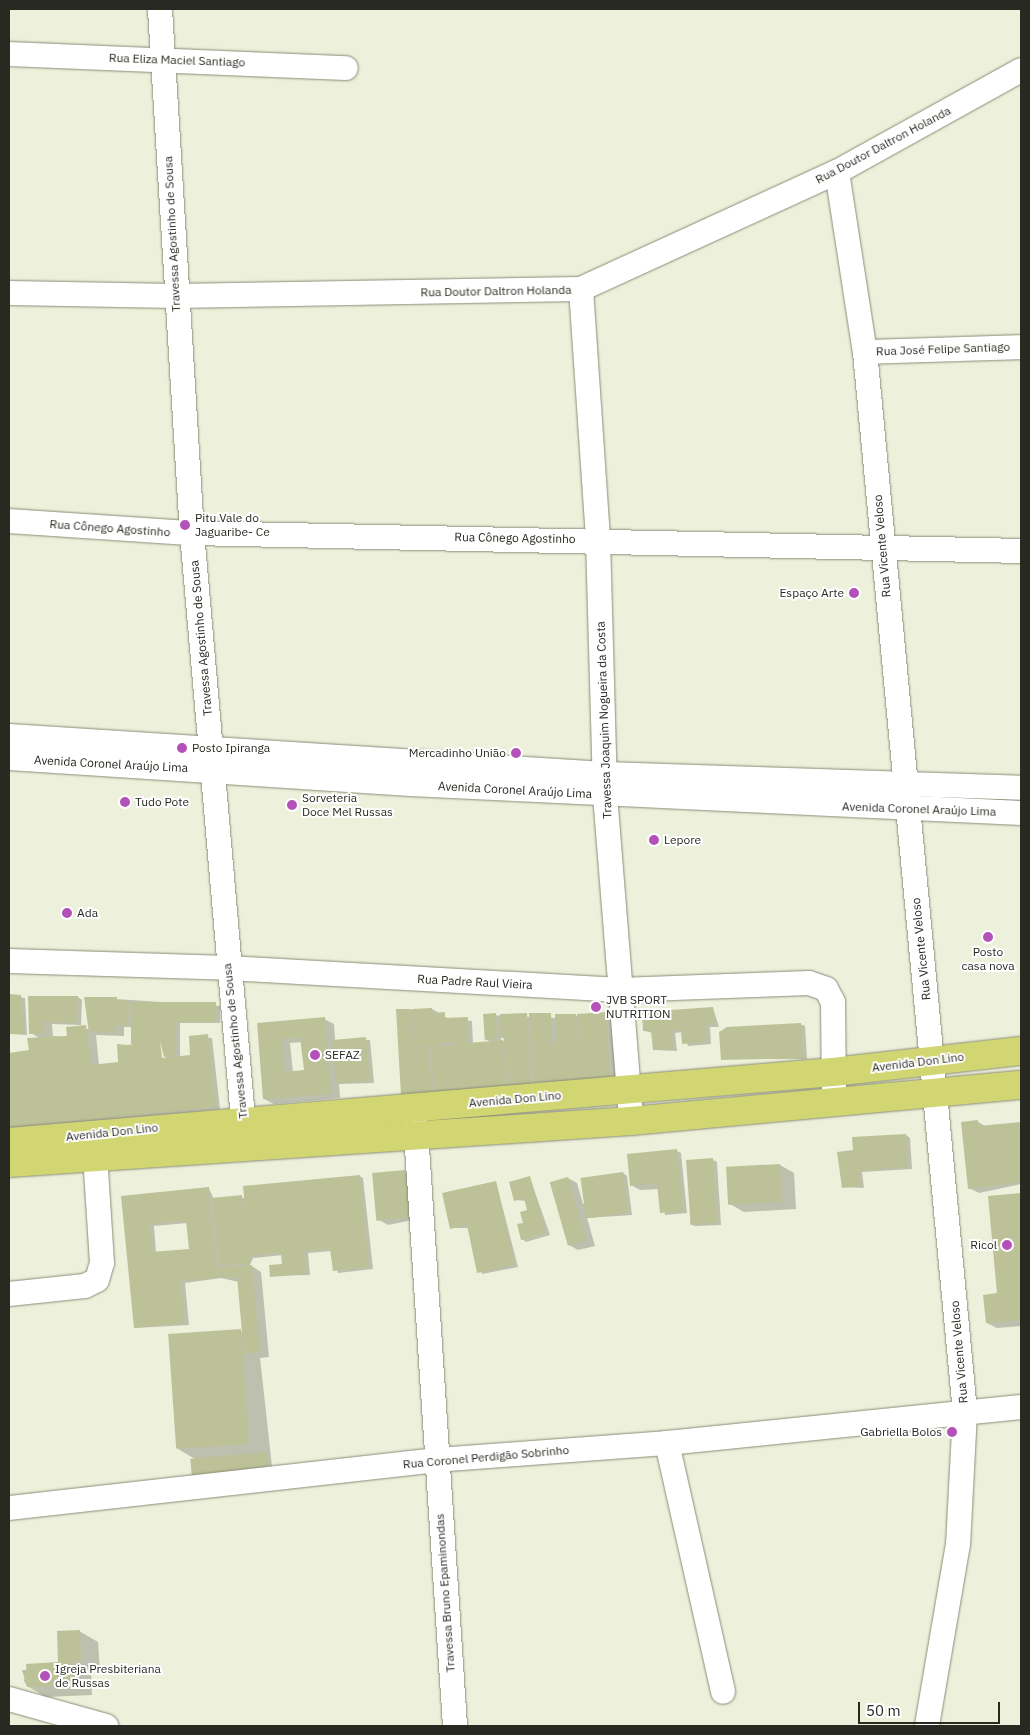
<!DOCTYPE html>
<html>
<head>
<meta charset="utf-8">
<style>
	body { margin:0 }
	#map { position:relative; width:1030px; height:1735px; overflow:hidden; background:#edf0da; font-family:"IBM Plex Sans",sans-serif }
	div>[style] { position:absolute }
	[style*='--x'] { left:calc(var(--x)*1px); top:calc(var(--y)*1px); width:calc(var(--w)*1px); rotate:calc(var(--a)*1deg) }
	.shadow>* { inset:0; background:#0003 }
	.building>* { inset:0; background:#bdc197; transform-origin:0 0 }
	.roads { filter:drop-shadow(0 0 1px #8a8c78) drop-shadow(0 0 1px #8a8c78) }
	.minor>* { height:24px; margin:-12px; padding:0 12px; transform-origin:12px; border-radius:12px; background:#fff }
	.major>* { height:28px; margin:-14px; padding:0 14px; transform-origin:14px; border-radius:14px; background:#d1d673 }
	.dots>* { width:14px; height:14px; translate:-50% -50%; box-sizing:border-box; border:2px solid #fff; border-radius:50% }
	span { translate:-50% -50%; white-space:nowrap; text-align:center; line-height:1.15; -webkit-text-stroke:4px #fff; paint-order:stroke }
	.street-label { font-size:12px; color:#282921 }
	.poi-label { font-size:12px; color:#282921 }
	.left { translate:0 -50%; text-align:left }
	.right { translate:-100% -50%; text-align:right }
	.frame { position:absolute; inset:0; border:10px solid #282921; pointer-events:none }
	.scale { position:absolute; left:858px; top:1702px; width:142px; height:22px; box-sizing:border-box; border:2px solid #282921; border-top:0; padding-left:6px; font-size:15px; line-height:18px; white-space:nowrap; color:#282921; -webkit-text-stroke:4px #fff; paint-order:stroke }
</style>
</head>
<body>
<div id="map">
	<div class="shadow">
		<i style="clip-path:polygon(9px 996px,25px 998px,27px 1035px,10px 1034px)"></i>
		<i style="clip-path:polygon(evenodd,78px 997px,82px 1000px,81px 1025px,52px 1024px,53px 1036px,67px 1037px,90px 1028px,116px 999px,220px 1006px,220px 1023px,180px 1023px,180px 1057px,192px 1056px,190px 1037px,212px 1038px,220px 1109px,9px 1131px,9px 1075px,39px 1038px,31px 1033px,29px 998px,78px 997px,124px 1027px,132px 1027px,132px 1045px,120px 1063px,99px 1065px,96px 1035px,124px 1036px,124px 1027px,78px 997px,158px 1035px,160px 1035px,166px 1058px,161px 1059px,158px 1035px)"></i>
		<i style="clip-path:polygon(713px 1008px,719px 1027px,710px 1027px,711px 1044px,688px 1046px,683px 1032px,675px 1033px,677px 1051px,654px 1050px,653px 1033px,645px 1031px)"></i>
		<i style="clip-path:polygon(evenodd,432px 1009px,449px 1019px,472px 1021px,473px 1044px,491px 1042px,485px 1039px,484px 1015px,556px 1018px,605px 1013px,615px 1018px,619px 1082px,587px 1078px,537px 1082px,411px 1100px,411px 1010px,432px 1009px,501px 1033px,503px 1033px,504px 1041px,501px 1041px,501px 1033px)"></i>
		<i style="clip-path:polygon(evenodd,324px 1019px,334px 1024px,335px 1040px,370px 1040px,374px 1083px,339px 1084px,340px 1098px,274px 1104px,264px 1099px,258px 1024px,324px 1019px,302px 1042px,305px 1072px,293px 1072px,290px 1043px,302px 1042px)"></i>
		<i style="clip-path:polygon(800px 1024px,805px 1026px,807px 1059px,722px 1059px)"></i>
		<i style="clip-path:polygon(978px 1122px,987px 1127px,1021px 1123px,1021px 1184px,979px 1193px,969px 1188px)"></i>
		<i style="clip-path:polygon(906px 1135px,910px 1138px,912px 1169px,862px 1172px,864px 1188px,843px 1187px,854px 1151px)"></i>
		<i style="clip-path:polygon(677px 1151px,681px 1153px,687px 1213px,665px 1215px,659px 1189px,640px 1190px,631px 1185px)"></i>
		<i style="clip-path:polygon(713px 1160px,717px 1162px,721px 1225px,695px 1226px,690px 1224px)"></i>
		<i style="clip-path:polygon(780px 1165px,794px 1173px,796px 1209px,744px 1212px,730px 1204px)"></i>
		<i style="clip-path:polygon(405px 1172px,409px 1174px,413px 1220px,388px 1225px,379px 1220px)"></i>
		<i style="clip-path:polygon(623px 1173px,627px 1176px,632px 1215px,587px 1218px,595px 1246px,578px 1250px,569px 1245px,568px 1178px,577px 1183px,583px 1204px)"></i>
		<i style="clip-path:polygon(evenodd,359px 1176px,363px 1178px,373px 1269px,338px 1273px,332px 1251px,308px 1253px,310px 1275px,271px 1276px,284px 1265px,283px 1255px,253px 1258px,250px 1265px,261px 1272px,269px 1357px,260px 1358px,273px 1476px,195px 1459px,178px 1449px,240px 1331px,244px 1333px,239px 1282px,221px 1278px,185px 1283px,189px 1325px,135px 1328px,123px 1197px,209px 1189px,214px 1199px,245px 1198px,359px 1176px,187px 1223px,190px 1250px,156px 1253px,154px 1226px,187px 1223px)"></i>
		<i style="clip-path:polygon(530px 1178px,550px 1235px,526px 1242px,522px 1239px,529px 1211px,526px 1201px,515px 1200px)"></i>
		<i style="clip-path:polygon(496px 1182px,518px 1267px,482px 1274px,468px 1228px,451px 1228px)"></i>
		<i style="clip-path:polygon(1021px 1195px,1021px 1326px,997px 1328px,987px 1323px,998px 1294px,989px 1197px)"></i>
		<i style="clip-path:polygon(79px 1631px,98px 1642px,100px 1671px,91px 1671px,92px 1695px,46px 1697px,27px 1686px,24px 1681px,27px 1665px,60px 1663px)"></i>
	</div>
	<div class="building">
		<i style="clip-path:polygon(9px 994px,21px 995px,24px 1034px,9px 1034px)"></i>
		<i style="clip-path:polygon(28px 996px,78px 996px,77px 1023px,44px 1022px,45px 1033px,29px 1034px)"></i>
		<i style="clip-path:polygon(84px 997px,117px 997px,115px 1032px,89px 1033px)"></i>
		<i style="left:118px;top:1000px;width:12px;height:25px;rotate:5deg"></i>
		<i style="clip-path:polygon(131px 1002px,216px 1002px,216px 1022px,176px 1022px,176px 1055px,164px 1057px,160px 1041px,162px 1058px,190px 1055px,189px 1036px,208px 1034px,216px 1107px,9px 1128px,9px 1053px,29px 1050px,27px 1038px,67px 1036px,66px 1027px,86px 1025px,91px 1065px,118px 1062px,117px 1044px,127px 1045px,149px 1043px,131px 1044px)"></i>
		<i style="clip-path:polygon(713px 1007px,715px 1025px,706px 1025px,707px 1042px,682px 1044px,681px 1030px,672px 1031px,673px 1049px,653px 1050px,651px 1031px,643px 1031px,642px 1012px)"></i>
		<i style="clip-path:polygon(evenodd,432px 1008px,432px 1013px,445px 1012px,445px 1018px,468px 1017px,468px 1043px,503px 1040px,506px 1086px,434px 1093px,431px 1047px,414px 1048px,412px 1009px,432px 1008px,461px 1042px,449px 1046px,433px 1047px,447px 1043px,461px 1042px)"></i>
		<i style="clip-path:polygon(396px 1009px,411px 1009px,413px 1049px,429px 1048px,432px 1093px,401px 1095px)"></i>
		<i style="clip-path:polygon(606px 1012px,610px 1078px,533px 1083px,531px 1045px,545px 1043px,530px 1044px,529px 1013px,551px 1013px,552px 1044px,556px 1043px,555px 1014px,576px 1014px,577px 1042px,560px 1044px,579px 1043px,577px 1014px)"></i>
		<i style="left:496px;top:1013px;width:26px;height:13px;rotate:86deg"></i>
		<i style="clip-path:polygon(527px 1013px,531px 1084px,508px 1086px,504px 1039px,514px 1038px,501px 1038px,500px 1014px)"></i>
		<i style="clip-path:polygon(evenodd,325px 1017px,331px 1094px,263px 1099px,257px 1023px,325px 1017px,300px 1037px,304px 1070px,284px 1072px,282px 1039px,300px 1037px)"></i>
		<i style="clip-path:polygon(801px 1023px,803px 1058px,721px 1060px,719px 1032px,727px 1027px)"></i>
		<i style="left:366px;top:1037px;width:44px;height:34px;rotate:85deg"></i>
		<i style="clip-path:polygon(978px 1120px,979px 1126px,1021px 1122px,1021px 1182px,968px 1189px,961px 1122px)"></i>
		<i style="clip-path:polygon(906px 1134px,908px 1167px,859px 1171px,861px 1186px,842px 1188px,837px 1152px,853px 1150px,852px 1137px)"></i>
		<i style="clip-path:polygon(677px 1149px,683px 1211px,660px 1213px,657px 1183px,630px 1186px,627px 1154px)"></i>
		<i style="left:713px;top:1158px;width:65px;height:27px;rotate:86deg"></i>
		<i style="left:780px;top:1164px;width:38px;height:54px;rotate:87deg"></i>
		<i style="left:405px;top:1170px;width:48px;height:33px;rotate:85deg"></i>
		<i style="left:623px;top:1172px;width:41px;height:43px;rotate:82deg"></i>
		<i style="clip-path:polygon(360px 1175px,369px 1267px,333px 1271px,330px 1249px,304px 1251px,307px 1274px,270px 1277px,269px 1265px,282px 1264px,281px 1253px,249px 1256px,250px 1263px,219px 1266px,212px 1198px,242px 1195px,249px 1247px,243px 1186px)"></i>
		<i style="clip-path:polygon(530px 1176px,546px 1233px,521px 1240px,517px 1224px,523px 1223px,520px 1212px,527px 1210px,524px 1198px,514px 1201px,509px 1182px)"></i>
		<i style="left:568px;top:1177px;width:66px;height:19px;rotate:74deg"></i>
		<i style="clip-path:polygon(496px 1181px,515px 1265px,477px 1273px,467px 1225px,450px 1229px,442px 1193px)"></i>
		<i style="clip-path:polygon(evenodd,209px 1187px,218px 1278px,181px 1281px,185px 1323px,134px 1328px,121px 1196px,209px 1187px,186px 1221px,189px 1249px,152px 1252px,150px 1224px,186px 1221px)"></i>
		<i style="clip-path:polygon(1021px 1193px,1021px 1320px,986px 1323px,983px 1295px,997px 1293px,988px 1196px)"></i>
		<i style="clip-path:polygon(252px 1265px,260px 1352px,244px 1354px,237px 1277px,219px 1278px,218px 1268px)"></i>
		<i style="left:241px;top:1329px;width:115px;height:73px;rotate:86deg"></i>
		<i style="left:267px;top:1452px;width:22px;height:77px;rotate:85deg"></i>
		<i style="clip-path:polygon(80px 1630px,81px 1661px,73px 1661px,74px 1685px,27px 1687px,22px 1670px,27px 1670px,26px 1664px,58px 1662px,57px 1631px)"></i>
	</div>
	<div class="roads">
		<div class="minor">
			<i style="--x:160;--y:9;--w:525;--a:86.51"></i>
			<i style="--x:192;--y:533;--w:610;--a:85.02"></i>
			<i style="--x:9;--y:54;--w:337;--a:2.4"></i>
			<i style="--x:837;--y:172;--w:182;--a:81.2"></i>
			<i style="--x:865;--y:352;--w:1065;--a:84.61"></i>
			<i style="--x:965;--y:1412;--w:132;--a:93"></i>
			<i style="--x:958;--y:1544;--w:185;--a:99.7"></i>
			<i style="--x:581;--y:289;--w:251;--a:86.1"></i>
			<i style="--x:598;--y:539;--w:256;--a:88.4"></i>
			<i style="--x:605;--y:795;--w:327;--a:85.4"></i>
			<i style="--x:9;--y:293;--w:167;--a:1"></i>
			<i style="--x:176;--y:296;--w:405;--a:-1"></i>
			<i style="--x:581;--y:289;--w:281;--a:-24.6"></i>
			<i style="--x:837;--y:172;--w:210;--a:-29"></i>
			<i style="--x:865;--y:352;--w:156;--a:-1.8"></i>
			<i style="--x:9;--y:521;--w:183;--a:3.8"></i>
			<i style="--x:192;--y:533;--w:829;--a:1.24"></i>
			<i style="--x:9;--y:736;--w:597;--a:3.65"></i>
			<i style="--x:605;--y:774;--w:416;--a:1.9"></i>
			<i style="--x:9;--y:758;--w:402;--a:3.7"></i>
			<i style="--x:410;--y:784;--w:612;--a:2.72"></i>
			<i style="--x:9;--y:961;--w:219;--a:1.8"></i>
			<i style="--x:228;--y:968;--w:393;--a:3.2"></i>
			<i style="--x:620;--y:990;--w:189;--a:-2.1"></i>
			<i style="--x:809;--y:983;--w:18;--a:19"></i>
			<i style="--x:826;--y:989;--w:15;--a:62"></i>
			<i style="--x:833;--y:1002;--w:100;--a:89.4"></i>
			<i style="--x:415;--y:1117;--w:610;--a:86.24"></i>
			<i style="--x:9;--y:1294;--w:76;--a:-6"></i>
			<i style="--x:85;--y:1286;--w:13;--a:-27"></i>
			<i style="--x:97;--y:1280;--w:18;--a:-74"></i>
			<i style="--x:102;--y:1263;--w:124;--a:-93.7"></i>
			<i style="--x:667;--y:1443;--w:255;--a:77.3"></i>
			<i style="--x:9;--y:1508;--w:430;--a:-6.4"></i>
			<i style="--x:436;--y:1460;--w:232;--a:-4.2"></i>
			<i style="--x:667;--y:1443;--w:356;--a:-5.8"></i>
			<i style="--x:9;--y:1699;--w:101;--a:15.6"></i>
		</div>
		<div class="major">
			<i style="--x:9;--y:1142;--w:827;--a:-4.86"></i>
			<i style="--x:833;--y:1072;--w:189;--a:-6.4"></i>
			<i style="--x:9;--y:1163;--w:623;--a:-3.86"></i>
			<i style="--x:631;--y:1121;--w:392;--a:-5.3"></i>
		</div>
	</div>
	<div class="dots">
		<i style="left:185px;top:525px;background:#b451b8"></i>
		<i style="left:854px;top:593px;background:#b451b8"></i>
		<i style="left:182px;top:748px;background:#b451b8"></i>
		<i style="left:516px;top:753px;background:#b451b8"></i>
		<i style="left:125px;top:802px;background:#b451b8"></i>
		<i style="left:292px;top:805px;background:#b451b8"></i>
		<i style="left:654px;top:840px;background:#b451b8"></i>
		<i style="left:67px;top:913px;background:#b451b8"></i>
		<i style="left:988px;top:937px;background:#b451b8"></i>
		<i style="left:596px;top:1007px;background:#b451b8"></i>
		<i style="left:315px;top:1055px;background:#b451b8"></i>
		<i style="left:1007px;top:1245px;background:#b451b8"></i>
		<i style="left:952px;top:1432px;background:#b451b8"></i>
		<i style="left:45px;top:1676px;background:#b451b8"></i>
	</div>
	<div class="street-label">
		<span style="left:177px;top:60px;rotate:2deg">Rua Eliza Maciel Santiago</span>
		<span style="left:883px;top:145px;rotate:-28deg">Rua Doutor Daltron Holanda</span>
		<span style="left:172px;top:234px;rotate:-93deg">Travessa Agostinho de Sousa</span>
		<span style="left:496px;top:291px;rotate:-1deg">Rua Doutor Daltron Holanda</span>
		<span style="left:943px;top:349px;rotate:-2deg">Rua José Felipe Santiago</span>
		<span style="left:110px;top:528px;rotate:4deg">Rua Cônego Agostinho</span>
		<span style="left:515px;top:538px;rotate:1deg">Rua Cônego Agostinho</span>
		<span style="left:882px;top:546px;rotate:-95deg">Rua Vicente Veloso</span>
		<span style="left:201px;top:638px;rotate:-95deg">Travessa Agostinho de Sousa</span>
		<span style="left:604px;top:720px;rotate:-92deg">Travessa Joaquim Nogueira da Costa</span>
		<span style="left:111px;top:764px;rotate:3deg">Avenida Coronel Araújo Lima</span>
		<span style="left:515px;top:790px;rotate:3deg">Avenida Coronel Araújo Lima</span>
		<span style="left:919px;top:809px;rotate:2deg">Avenida Coronel Araújo Lima</span>
		<span style="left:921px;top:949px;rotate:-96deg">Rua Vicente Veloso</span>
		<span style="left:475px;top:982px;rotate:3deg">Rua Padre Raul Vieira</span>
		<span style="left:235px;top:1041px;rotate:-96deg">Travessa Agostinho de Sousa</span>
		<span style="left:918px;top:1062px;rotate:-7deg">Avenida Don Lino</span>
		<span style="left:515px;top:1099px;rotate:-5deg">Avenida Don Lino</span>
		<span style="left:112px;top:1132px;rotate:-6deg">Avenida Don Lino</span>
		<span style="left:959px;top:1352px;rotate:-95deg">Rua Vicente Veloso</span>
		<span style="left:486px;top:1457px;rotate:-5deg">Rua Coronel Perdigão Sobrinho</span>
		<span style="left:445px;top:1593px;rotate:-94deg">Travessa Bruno Epaminondas</span>
	</div>
	<div class="poi-label">
		<span class="left" style="left:195px;top:525px">Pitu Vale do<br>Jaguaribe- Ce</span>
		<span class="right" style="left:844px;top:593px">Espaço Arte</span>
		<span class="left" style="left:192px;top:748px">Posto Ipiranga</span>
		<span class="right" style="left:506px;top:753px">Mercadinho União</span>
		<span class="left" style="left:302px;top:805px">Sorveteria<br>Doce Mel Russas</span>
		<span class="left" style="left:135px;top:802px">Tudo Pote</span>
		<span class="left" style="left:664px;top:840px">Lepore</span>
		<span class="left" style="left:77px;top:913px">Ada</span>
		<span style="left:988px;top:959px">Posto<br>casa nova</span>
		<span class="left" style="left:606px;top:1007px">JVB SPORT<br>NUTRITION</span>
		<span class="left" style="left:325px;top:1055px">SEFAZ</span>
		<span class="right" style="left:997px;top:1245px">Ricol</span>
		<span class="right" style="left:942px;top:1432px">Gabriella Bolos</span>
		<span class="left" style="left:55px;top:1676px">Igreja Presbiteriana<br>de Russas</span>
	</div>
	<div class="frame"></div>
	<div class="scale">50 m</div>
</div>
</body>
</html>
